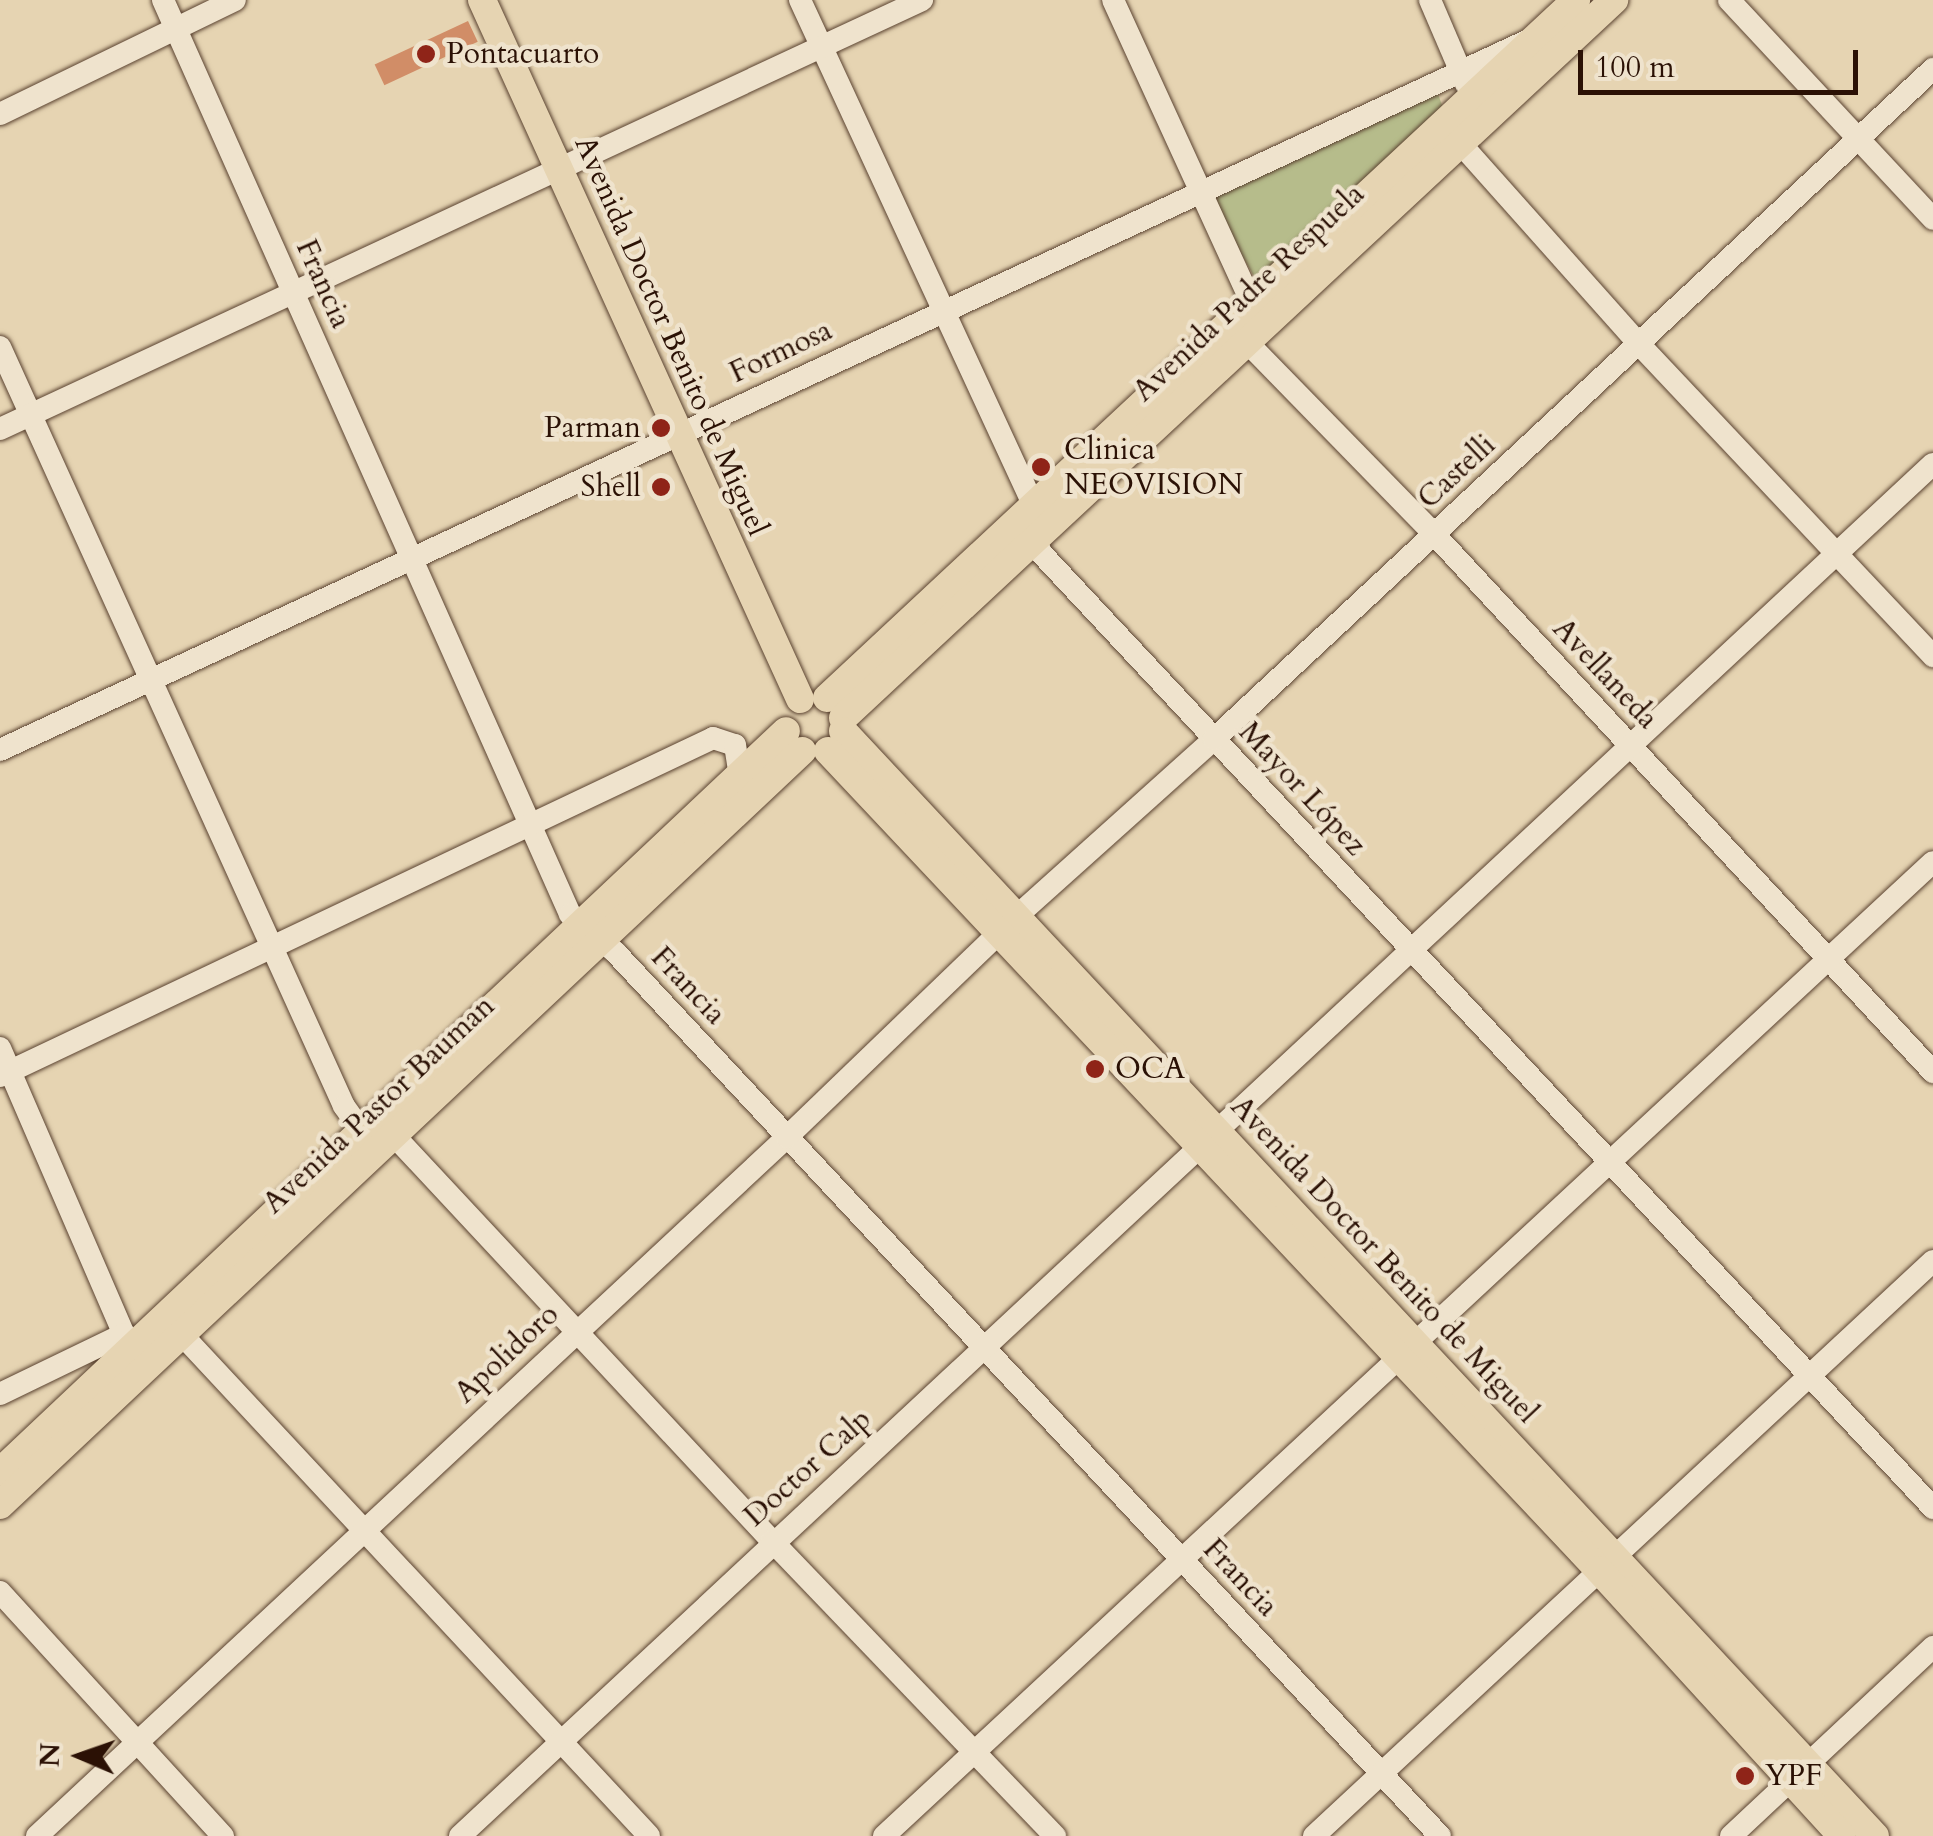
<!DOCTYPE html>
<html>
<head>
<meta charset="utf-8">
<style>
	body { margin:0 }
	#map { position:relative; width:1933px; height:1836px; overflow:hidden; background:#e6d4b2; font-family:Cardo,serif }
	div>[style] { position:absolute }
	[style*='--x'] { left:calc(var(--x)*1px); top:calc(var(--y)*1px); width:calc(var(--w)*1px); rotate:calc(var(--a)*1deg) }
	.green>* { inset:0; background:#b6bc8b }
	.building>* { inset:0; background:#d18d67; transform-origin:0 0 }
	.roads { filter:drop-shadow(0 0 2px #5a4230) drop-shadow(0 0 2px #5a4230) }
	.minor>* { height:22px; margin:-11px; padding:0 11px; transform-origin:11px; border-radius:11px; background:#efe3cd }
	.major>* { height:28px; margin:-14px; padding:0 14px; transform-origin:14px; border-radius:14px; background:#e6d4b2 }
	.dots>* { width:28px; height:28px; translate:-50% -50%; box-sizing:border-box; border:5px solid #efe3cd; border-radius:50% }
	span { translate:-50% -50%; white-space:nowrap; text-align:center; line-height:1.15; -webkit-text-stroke:9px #efe3cd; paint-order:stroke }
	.poi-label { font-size:30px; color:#2b1105 }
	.left { translate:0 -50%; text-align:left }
	.right { translate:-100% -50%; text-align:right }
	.street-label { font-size:30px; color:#2b1105 }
	.north { position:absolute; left:30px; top:1706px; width:100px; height:100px; -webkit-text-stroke:8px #efe3cd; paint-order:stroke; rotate:272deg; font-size:28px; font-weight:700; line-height:40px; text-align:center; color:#2b1105 }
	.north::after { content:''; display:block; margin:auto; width:35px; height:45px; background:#2b1105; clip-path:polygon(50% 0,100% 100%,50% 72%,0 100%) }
	.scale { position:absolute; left:1578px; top:50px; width:280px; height:45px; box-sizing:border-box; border:5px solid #2b1105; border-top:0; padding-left:12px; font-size:30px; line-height:35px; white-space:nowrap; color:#2b1105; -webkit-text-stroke:8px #efe3cd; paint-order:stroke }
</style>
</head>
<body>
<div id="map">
	<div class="green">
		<i style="clip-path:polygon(1437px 91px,1443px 108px,1256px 280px,1209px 197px)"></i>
	</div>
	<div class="building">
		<i style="left:468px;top:21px;width:23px;height:103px;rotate:65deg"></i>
	</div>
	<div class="roads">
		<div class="minor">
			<i style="--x:163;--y:0;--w:1001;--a:66"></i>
			<i style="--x:570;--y:914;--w:59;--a:40.2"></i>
			<i style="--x:615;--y:952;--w:1209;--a:46.98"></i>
			<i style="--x:800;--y:0;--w:555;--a:65.19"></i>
			<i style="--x:1033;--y:504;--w:34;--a:87"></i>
			<i style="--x:1035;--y:538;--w:16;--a:68"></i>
			<i style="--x:1041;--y:553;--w:1307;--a:46.95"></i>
			<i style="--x:1113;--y:0;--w:331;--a:65.4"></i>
			<i style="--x:1251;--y:301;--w:15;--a:42"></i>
			<i style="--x:1430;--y:0;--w:91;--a:66.8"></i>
			<i style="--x:1729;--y:0;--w:299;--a:47"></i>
			<i style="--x:0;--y:114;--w:261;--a:-25.9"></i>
			<i style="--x:1451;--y:133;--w:283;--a:48.3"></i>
			<i style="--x:1639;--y:344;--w:429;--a:46.7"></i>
			<i style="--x:1237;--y:332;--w:282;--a:45.7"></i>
			<i style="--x:1434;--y:534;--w:734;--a:47.15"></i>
			<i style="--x:0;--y:347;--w:833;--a:65.62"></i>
			<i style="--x:344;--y:1106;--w:43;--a:54.5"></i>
			<i style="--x:0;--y:429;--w:1017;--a:-24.95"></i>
			<i style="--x:0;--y:750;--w:1684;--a:-24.91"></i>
			<i style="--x:0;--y:1048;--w:312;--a:66.6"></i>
			<i style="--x:124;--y:1334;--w:30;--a:53"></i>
			<i style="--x:0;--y:1076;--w:789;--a:-25.36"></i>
			<i style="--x:713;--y:738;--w:23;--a:18"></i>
			<i style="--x:735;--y:745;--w:30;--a:81"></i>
			<i style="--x:385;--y:1126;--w:567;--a:47"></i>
			<i style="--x:772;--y:1541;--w:409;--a:46.2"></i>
			<i style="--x:171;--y:1323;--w:701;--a:47.02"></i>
			<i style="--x:0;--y:1394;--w:138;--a:-25.8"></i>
			<i style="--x:0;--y:1592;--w:331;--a:47.6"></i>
			<i style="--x:37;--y:1836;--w:1025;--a:-42.98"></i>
			<i style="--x:787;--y:1137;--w:320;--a:-43.9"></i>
			<i style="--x:1018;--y:915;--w:263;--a:-41.9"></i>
			<i style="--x:1214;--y:739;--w:983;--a:-42.98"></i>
			<i style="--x:460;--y:1836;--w:2013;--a:-42.97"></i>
			<i style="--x:884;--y:1836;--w:1431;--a:-42.88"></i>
			<i style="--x:1314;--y:1836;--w:845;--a:-42.89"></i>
			<i style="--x:1731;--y:1836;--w:277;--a:-43.1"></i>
		</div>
		<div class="major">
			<i style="--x:482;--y:0;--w:768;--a:65.54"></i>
			<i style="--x:827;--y:698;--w:1024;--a:-42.98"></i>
			<i style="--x:843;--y:718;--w:1054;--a:-42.96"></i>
			<i style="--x:843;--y:731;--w:1512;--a:46.96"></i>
			<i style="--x:828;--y:751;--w:1125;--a:46.73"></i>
			<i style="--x:1599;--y:1570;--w:360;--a:47.6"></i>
			<i style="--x:0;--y:1472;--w:1080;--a:-43.31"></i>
			<i style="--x:0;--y:1505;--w:1101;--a:-43.23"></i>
		</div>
	</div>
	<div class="dots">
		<i style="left:426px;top:54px;background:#8f2418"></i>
		<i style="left:661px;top:428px;background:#8f2418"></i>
		<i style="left:1041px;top:467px;background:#8f2418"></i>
		<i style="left:661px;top:487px;background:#8f2418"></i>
		<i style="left:1095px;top:1069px;background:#8f2418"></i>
		<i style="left:1745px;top:1776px;background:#8f2418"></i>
	</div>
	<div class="poi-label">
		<span class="left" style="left:446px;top:54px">Pontacuarto</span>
		<span class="right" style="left:641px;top:428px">Parman</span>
		<span class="left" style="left:1064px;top:467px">Clinica<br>NEOVISION</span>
		<span class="right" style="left:641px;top:487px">Shell</span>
		<span class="left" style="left:1115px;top:1069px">OCA</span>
		<span class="left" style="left:1765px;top:1776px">YPF</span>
	</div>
	<div class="street-label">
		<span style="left:323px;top:284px;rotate:66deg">Francia</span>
		<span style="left:1249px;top:293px;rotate:-43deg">Avenida Padre Respuela</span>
		<span style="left:671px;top:336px;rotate:66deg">Avenida Doctor Benito de Miguel</span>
		<span style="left:781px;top:352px;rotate:-25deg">Formosa</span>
		<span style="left:1457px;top:472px;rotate:-43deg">Castelli</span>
		<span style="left:1605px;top:674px;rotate:47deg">Avellaneda</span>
		<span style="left:1302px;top:789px;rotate:47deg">Mayor López</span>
		<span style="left:688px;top:986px;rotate:47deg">Francia</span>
		<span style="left:379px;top:1105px;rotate:-43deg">Avenida Pastor Bauman</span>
		<span style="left:1384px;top:1260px;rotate:47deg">Avenida Doctor Benito de Miguel</span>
		<span style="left:507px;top:1354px;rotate:-43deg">Apolidoro</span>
		<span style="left:808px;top:1468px;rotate:-42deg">Doctor Calp</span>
		<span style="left:1240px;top:1578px;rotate:47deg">Francia</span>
	</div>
	<div class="north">N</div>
	<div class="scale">100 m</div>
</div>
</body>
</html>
